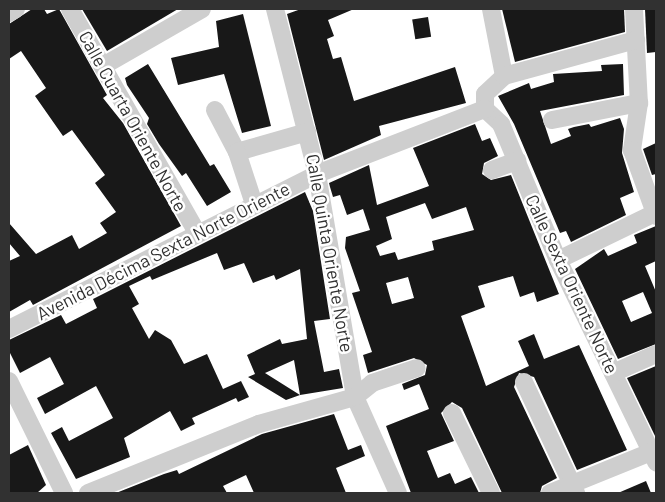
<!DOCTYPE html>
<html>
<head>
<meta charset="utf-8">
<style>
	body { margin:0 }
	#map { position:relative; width:665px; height:502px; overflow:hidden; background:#fff; font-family:Barlow,sans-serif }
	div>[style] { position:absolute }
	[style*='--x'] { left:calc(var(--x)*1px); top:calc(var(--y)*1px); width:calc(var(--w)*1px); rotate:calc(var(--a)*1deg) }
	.building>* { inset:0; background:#181818; transform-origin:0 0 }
	.minor>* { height:18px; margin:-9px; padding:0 9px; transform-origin:9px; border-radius:9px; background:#cecece }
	span { translate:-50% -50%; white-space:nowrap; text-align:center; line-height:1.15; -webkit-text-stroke:5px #fff; paint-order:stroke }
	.street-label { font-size:18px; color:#313131 }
	.frame { position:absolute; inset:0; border:10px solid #313131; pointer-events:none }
</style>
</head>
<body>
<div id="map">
	<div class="building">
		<i style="clip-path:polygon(32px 9px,44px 9px,47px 14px,59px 9px,107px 95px,103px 98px,123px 123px,181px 226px,33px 305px,30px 300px,9px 312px,9px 261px,20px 256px,9px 243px,9px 223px,36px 254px,72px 235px,79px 249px,107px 233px,100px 223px,116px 212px,95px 183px,105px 175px,72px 130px,63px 136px,35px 96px,46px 88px,21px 51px,9px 59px,9px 24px)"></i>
		<i style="clip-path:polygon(82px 9px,178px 9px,107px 51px)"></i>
		<i style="clip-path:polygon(301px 9px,354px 9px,328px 20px,334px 36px,327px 39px,333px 59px,341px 57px,354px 101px,455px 67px,466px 103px,379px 126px,381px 135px,324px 160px,287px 14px)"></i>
		<i style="clip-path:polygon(502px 9px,624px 9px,625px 32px,515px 62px)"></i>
		<i style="clip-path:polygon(645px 9px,656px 9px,656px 52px,647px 53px)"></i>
		<i style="clip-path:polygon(243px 14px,271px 126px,242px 133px,224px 74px,178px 85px,171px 58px,219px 47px,216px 21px)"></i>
		<i style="left:428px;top:17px;width:20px;height:16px;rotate:81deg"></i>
		<i style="clip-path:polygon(148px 64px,210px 166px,214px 164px,231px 192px,207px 206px,186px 173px,182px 176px,159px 144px,147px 124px,149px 118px,127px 85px,125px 78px)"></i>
		<i style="clip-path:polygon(623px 64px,624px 95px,540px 111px,551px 144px,571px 136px,568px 129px,574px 127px,589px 124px,591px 127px,620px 118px,624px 129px,622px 153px,634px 192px,620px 198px,626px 215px,571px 242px,566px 231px,560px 233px,514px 124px,498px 96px,529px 83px,531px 89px,554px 82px,553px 74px,602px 71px,601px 65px)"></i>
		<i style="clip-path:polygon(evenodd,475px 124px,482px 141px,490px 138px,498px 156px,484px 163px,482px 174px,491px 180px,511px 175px,559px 294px,537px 302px,534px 292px,520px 297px,513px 276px,478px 286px,485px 307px,461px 316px,486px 386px,529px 366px,518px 341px,534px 334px,544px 359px,579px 345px,627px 450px,577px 470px,534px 377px,519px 373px,514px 387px,557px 478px,542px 486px,540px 493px,502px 493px,462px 408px,452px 402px,441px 413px,454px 441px,427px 451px,438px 478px,450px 473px,455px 484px,471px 477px,479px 493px,411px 493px,386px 426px,429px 409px,419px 384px,404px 390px,402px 384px,425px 375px,427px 365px,414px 358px,368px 373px,363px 355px,372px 352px,352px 293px,360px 291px,345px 248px,346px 237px,370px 230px,363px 209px,347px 215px,340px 195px,333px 197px,330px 187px,329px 183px,369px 165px,377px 205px,429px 186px,413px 148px,475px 124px,425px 203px,432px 219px,466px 207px,474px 230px,432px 241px,434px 250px,398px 260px,395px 252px,380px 256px,376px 246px,392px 239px,386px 217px,425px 203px,475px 124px,408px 277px,414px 298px,392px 304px,386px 283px,408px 277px)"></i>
		<i style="clip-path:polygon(656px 143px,656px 174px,652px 175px,643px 149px)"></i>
		<i style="clip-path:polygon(305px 192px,313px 211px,330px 319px,314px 321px,324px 372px,339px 369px,343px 388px,300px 395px,294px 360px,265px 373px,300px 395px,286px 400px,248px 377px,255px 374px,247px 355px,280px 339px,282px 344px,307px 339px,300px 269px,276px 280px,274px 275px,253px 283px,244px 263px,224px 270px,217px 253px,152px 280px,150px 276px,129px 286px,139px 304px,132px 308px,149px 339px,155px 330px,171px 340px,184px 364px,207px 354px,223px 389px,241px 381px,249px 397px,238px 402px,236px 398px,192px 418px,195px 424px,181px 431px,170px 411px,124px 438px,130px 457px,76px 479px,51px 433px,62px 427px,69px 441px,113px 418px,96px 386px,45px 414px,37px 398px,64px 384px,50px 357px,20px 373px,9px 351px,9px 340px,61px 315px,66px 324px,97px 308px,93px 299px)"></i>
		<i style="clip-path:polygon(evenodd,656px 226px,656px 261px,645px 266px,656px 292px,656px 344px,618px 359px,575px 269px,604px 249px,608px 256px,637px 243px,634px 235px,656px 226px,643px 292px,652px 313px,631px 322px,622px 301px,643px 292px)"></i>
		<i style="clip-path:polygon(656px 366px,656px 438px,627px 378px)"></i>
		<i style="clip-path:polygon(334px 414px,348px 450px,361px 445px,365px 456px,336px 468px,346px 493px,254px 493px,246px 475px,223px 486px,227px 493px,116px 493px,164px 474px,177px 470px,179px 474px,262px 434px)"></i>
		<i style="clip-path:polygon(28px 445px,46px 485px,37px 493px,9px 493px,9px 455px)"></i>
		<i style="clip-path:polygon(646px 481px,651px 493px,618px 493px)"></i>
	</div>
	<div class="minor">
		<i style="--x:70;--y:9;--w:257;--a:60.4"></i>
		<i style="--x:275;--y:9;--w:170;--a:75.7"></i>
		<i style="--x:317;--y:174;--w:226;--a:80.3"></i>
		<i style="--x:355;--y:397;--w:105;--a:65.9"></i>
		<i style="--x:491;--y:9;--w:68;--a:79"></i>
		<i style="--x:634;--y:9;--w:94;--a:87"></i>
		<i style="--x:639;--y:103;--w:48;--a:98.5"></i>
		<i style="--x:632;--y:150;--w:70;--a:70"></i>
		<i style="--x:9;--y:13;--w:8;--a:-30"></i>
		<i style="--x:103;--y:66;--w:114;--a:-29.9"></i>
		<i style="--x:485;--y:109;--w:22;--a:43"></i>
		<i style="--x:501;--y:124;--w:147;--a:67.3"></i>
		<i style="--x:558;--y:260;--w:225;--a:64.1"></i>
		<i style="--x:485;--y:109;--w:15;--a:-90"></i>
		<i style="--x:485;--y:94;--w:26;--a:-43"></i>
		<i style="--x:504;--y:76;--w:137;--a:-15.3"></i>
		<i style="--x:215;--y:110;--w:47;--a:62.4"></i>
		<i style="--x:237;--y:152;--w:73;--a:-15.9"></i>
		<i style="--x:552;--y:120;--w:89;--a:-11.1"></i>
		<i style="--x:237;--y:152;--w:55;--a:71.9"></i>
		<i style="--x:492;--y:170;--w:27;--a:-20"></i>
		<i style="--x:558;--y:260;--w:108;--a:-25.9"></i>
		<i style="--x:9;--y:329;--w:345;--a:-26.7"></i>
		<i style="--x:317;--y:174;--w:180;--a:-21.2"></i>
		<i style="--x:613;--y:373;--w:47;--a:-23.8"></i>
		<i style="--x:9;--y:381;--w:125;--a:63.8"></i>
		<i style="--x:524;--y:382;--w:123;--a:64.9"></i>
		<i style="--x:452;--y:413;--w:89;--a:64"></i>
		<i style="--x:88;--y:493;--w:184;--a:-22"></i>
		<i style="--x:259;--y:424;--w:100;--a:-15.7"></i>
		<i style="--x:355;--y:397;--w:22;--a:-39"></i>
		<i style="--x:372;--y:383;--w:47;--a:-18.4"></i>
		<i style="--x:550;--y:493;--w:114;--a:-22.1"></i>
	</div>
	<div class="street-label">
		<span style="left:133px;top:121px;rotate:61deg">Calle Cuarta Oriente Norte</span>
		<span style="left:163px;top:251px;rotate:-27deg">Avenida Décima Sexta Norte Oriente</span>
		<span style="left:330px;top:253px;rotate:80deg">Calle Quinta Oriente Norte</span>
		<span style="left:572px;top:284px;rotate:65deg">Calle Sexta Oriente Norte</span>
	</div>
	<div class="frame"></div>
</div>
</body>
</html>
